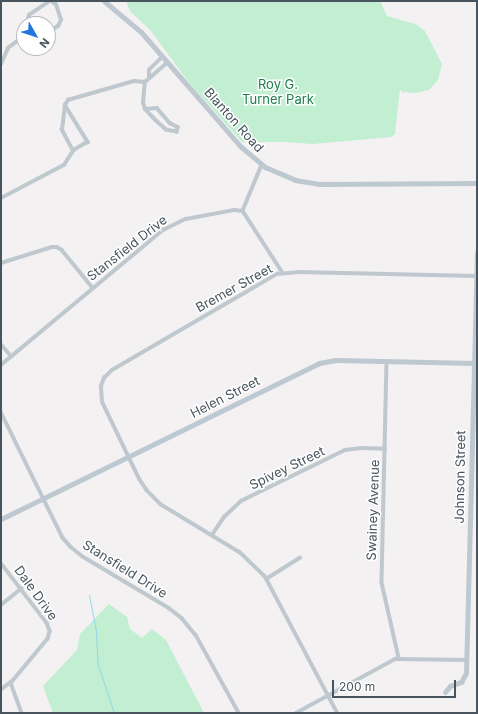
<!DOCTYPE html>
<html>
<head>
<meta charset="utf-8">
<style>
	body { margin:0 }
	#map { position:relative; width:478px; height:714px; overflow:hidden; background:#f3f1f1; font-family:Inter,sans-serif }
	div>[style] { position:absolute }
	[style*='--x'] { left:calc(var(--x)*1px); top:calc(var(--y)*1px); width:calc(var(--w)*1px); rotate:calc(var(--a)*1deg) }
	.green>* { inset:0; background:#c2eed2 }
	.stream>* { height:1px; margin:-0.5px; padding:0 0.5px; transform-origin:0.5px; border-radius:0.5px; background:#92d8e9 }
	.street>* { height:3.5px; margin:-1.75px; padding:0 1.75px; transform-origin:1.75px; border-radius:1.75px; background:#bfc8cf }
	.secondary>* { height:5px; margin:-2.5px; padding:0 2.5px; transform-origin:2.5px; border-radius:2.5px; background:#bec8d1 }
	span { translate:-50% -50%; white-space:nowrap; text-align:center; line-height:1.15; -webkit-text-stroke:3px #fff; paint-order:stroke }
	.park-label { font-size:13px; color:#1c7d4b }
	.street-label { font-size:13px; color:#49555e }
	.frame { position:absolute; inset:0; border:2px solid #49555e; pointer-events:none }
	.north { position:absolute; left:16px; top:16px; width:40px; height:40px; box-sizing:border-box; background:#fff; border:1px solid #b6bbbf; border-radius:50%; rotate:129deg; font-size:11px; font-weight:700; line-height:16px; text-align:center; color:#49555e }
	.north::after { content:''; display:block; margin:auto; width:14px; height:18px; background:#27d; clip-path:polygon(50% 0,100% 100%,50% 72%,0 100%) }
	.scale { position:absolute; left:332px; top:680px; width:124px; height:18px; box-sizing:border-box; border:2px solid #49555e; border-top:0; padding-left:5px; font-size:12px; line-height:14px; white-space:nowrap; color:#49555e; -webkit-text-stroke:3px #fff; paint-order:stroke }
</style>
</head>
<body>
<div id="map">
	<div class="green">
		<i style="clip-path:polygon(126px 1px,380px 1px,387px 16px,415px 24px,425px 31px,442px 64px,438px 80px,429px 90px,415px 93px,402px 92px,400px 89px,395px 134px,391px 137px,313px 144px,284px 142px,242px 142px,190px 84px,151px 31px,130px 11px)"></i>
		<i style="clip-path:polygon(109px 604px,127px 617px,130px 629px,142px 638px,152px 629px,166px 640px,204px 713px,53px 713px,43px 686px,77px 650px,80px 634px)"></i>
	</div>
	<div class="stream">
		<i style="--x:89;--y:595;--w:38;--a:79"></i>
		<i style="--x:96;--y:632;--w:33;--a:87"></i>
		<i style="--x:98;--y:665;--w:51;--a:71.6"></i>
	</div>
	<div class="street">
		<i style="--x:27;--y:24;--w:9;--a:-77"></i>
		<i style="--x:29;--y:15;--w:25;--a:-34"></i>
		<i style="--x:48;--y:32;--w:12;--a:-31"></i>
		<i style="--x:58;--y:26;--w:7;--a:-63"></i>
		<i style="--x:61;--y:20;--w:16;--a:-108"></i>
		<i style="--x:56;--y:5;--w:6;--a:-141"></i>
		<i style="--x:1;--y:64;--w:17;--a:-66"></i>
		<i style="--x:8;--y:48;--w:20;--a:-37"></i>
		<i style="--x:149;--y:77;--w:7;--a:-90"></i>
		<i style="--x:149;--y:70;--w:18;--a:-45"></i>
		<i style="--x:65;--y:105;--w:44;--a:58.1"></i>
		<i style="--x:88;--y:142;--w:17;--a:149"></i>
		<i style="--x:73;--y:151;--w:24;--a:-118"></i>
		<i style="--x:62;--y:130;--w:25;--a:-83"></i>
		<i style="--x:65;--y:105;--w:6;--a:-59"></i>
		<i style="--x:68;--y:100;--w:69;--a:-16.1"></i>
		<i style="--x:134;--y:81;--w:11;--a:5"></i>
		<i style="--x:145;--y:109;--w:12;--a:-5"></i>
		<i style="--x:157;--y:108;--w:20;--a:49"></i>
		<i style="--x:170;--y:123;--w:9;--a:27"></i>
		<i style="--x:178;--y:127;--w:5;--a:101"></i>
		<i style="--x:177;--y:132;--w:11;--a:-170"></i>
		<i style="--x:166;--y:130;--w:13;--a:-138"></i>
		<i style="--x:156;--y:121;--w:16;--a:-133"></i>
		<i style="--x:145;--y:109;--w:6;--a:-108"></i>
		<i style="--x:143;--y:103;--w:21;--a:-85"></i>
		<i style="--x:145;--y:82;--w:29;--a:-41"></i>
		<i style="--x:262;--y:165;--w:50;--a:112.4"></i>
		<i style="--x:243;--y:211;--w:74;--a:57.2"></i>
		<i style="--x:1;--y:198;--w:71;--a:-27.6"></i>
		<i style="--x:64;--y:165;--w:17;--a:-57"></i>
		<i style="--x:1;--y:263;--w:53;--a:-17.4"></i>
		<i style="--x:52;--y:247;--w:5;--a:0"></i>
		<i style="--x:57;--y:247;--w:6;--a:31"></i>
		<i style="--x:62;--y:250;--w:49;--a:50.8"></i>
		<i style="--x:1;--y:344;--w:16;--a:50"></i>
		<i style="--x:387;--y:361;--w:222;--a:91.3"></i>
		<i style="--x:382;--y:583;--w:77;--a:77.2"></i>
		<i style="--x:1;--y:365;--w:211;--a:-39.8"></i>
		<i style="--x:163;--y:230;--w:25;--a:-26"></i>
		<i style="--x:186;--y:219;--w:49;--a:-10.6"></i>
		<i style="--x:234;--y:210;--w:9;--a:6"></i>
		<i style="--x:1;--y:412;--w:140;--a:63.8"></i>
		<i style="--x:63;--y:538;--w:12;--a:48"></i>
		<i style="--x:71;--y:547;--w:14;--a:39"></i>
		<i style="--x:82;--y:556;--w:101;--a:30.9"></i>
		<i style="--x:169;--y:608;--w:16;--a:38"></i>
		<i style="--x:182;--y:618;--w:22;--a:51"></i>
		<i style="--x:196;--y:635;--w:89;--a:61.1"></i>
		<i style="--x:212;--y:535;--w:22;--a:-56"></i>
		<i style="--x:224;--y:517;--w:23;--a:-43"></i>
		<i style="--x:241;--y:501;--w:116;--a:-26.1"></i>
		<i style="--x:345;--y:450;--w:17;--a:-7"></i>
		<i style="--x:362;--y:448;--w:23;--a:2"></i>
		<i style="--x:1;--y:563;--w:76;--a:52.5"></i>
		<i style="--x:47;--y:623;--w:9;--a:69"></i>
		<i style="--x:50;--y:631;--w:8;--a:104"></i>
		<i style="--x:48;--y:639;--w:55;--a:129.8"></i>
		<i style="--x:13;--y:681;--w:15;--a:143"></i>
		<i style="--x:266;--y:579;--w:40;--a:-32"></i>
		<i style="--x:1;--y:605;--w:26;--a:-39"></i>
		<i style="--x:11;--y:683;--w:32;--a:70"></i>
		<i style="--x:296;--y:713;--w:113;--a:-28.6"></i>
		<i style="--x:395;--y:659;--w:72;--a:0.8"></i>
		<i style="--x:337;--y:713;--w:154;--a:-117.9"></i>
		<i style="--x:265;--y:577;--w:35;--a:-136"></i>
		<i style="--x:240;--y:553;--w:92;--a:-148.7"></i>
		<i style="--x:161;--y:505;--w:20;--a:-135"></i>
		<i style="--x:147;--y:491;--w:14;--a:-124"></i>
		<i style="--x:139;--y:479;--w:85;--a:-115.7"></i>
		<i style="--x:102;--y:402;--w:16;--a:-94"></i>
		<i style="--x:101;--y:386;--w:9;--a:-69"></i>
		<i style="--x:104;--y:378;--w:11;--a:-45"></i>
		<i style="--x:112;--y:370;--w:191;--a:-30.2"></i>
		<i style="--x:277;--y:274;--w:21;--a:-5"></i>
		<i style="--x:298;--y:272;--w:178;--a:1.3"></i>
	</div>
	<div class="secondary">
		<i style="--x:104;--y:1;--w:48;--a:40"></i>
		<i style="--x:141;--y:32;--w:151;--a:49"></i>
		<i style="--x:240;--y:146;--w:33;--a:40"></i>
		<i style="--x:265;--y:167;--w:33;--a:23"></i>
		<i style="--x:295;--y:180;--w:25;--a:9"></i>
		<i style="--x:320;--y:184;--w:157;--a:-0.4"></i>
		<i style="--x:1;--y:519;--w:354;--a:-26.1"></i>
		<i style="--x:319;--y:363;--w:17;--a:-10"></i>
		<i style="--x:336;--y:360;--w:138;--a:1.2"></i>
		<i style="--x:445;--y:692;--w:8;--a:-50"></i>
		<i style="--x:450;--y:686;--w:12;--a:-20"></i>
		<i style="--x:461;--y:682;--w:10;--a:-61"></i>
		<i style="--x:466;--y:673;--w:421;--a:-88.5"></i>
	</div>
	<div class="park-label">
		<span style="left:278px;top:92px">Roy G.<br>Turner Park</span>
	</div>
	<div class="street-label">
		<span style="left:234px;top:120px;rotate:48deg">Blanton Road</span>
		<span style="left:127px;top:248px;rotate:-38deg">Stansfield Drive</span>
		<span style="left:234px;top:288px;rotate:-29deg">Bremer Street</span>
		<span style="left:225px;top:397px;rotate:-27deg">Helen Street</span>
		<span style="left:287px;top:468px;rotate:-26deg">Spivey Street</span>
		<span style="left:460px;top:477px;rotate:-89deg">Johnson Street</span>
		<span style="left:373px;top:510px;rotate:-88deg">Swainey Avenue</span>
		<span style="left:125px;top:569px;rotate:32deg">Stansfield Drive</span>
		<span style="left:36px;top:593px;rotate:54deg">Dale Drive</span>
	</div>
	<div class="frame"></div>
	<div class="north">N</div>
	<div class="scale">200 m</div>
</div>
</body>
</html>
